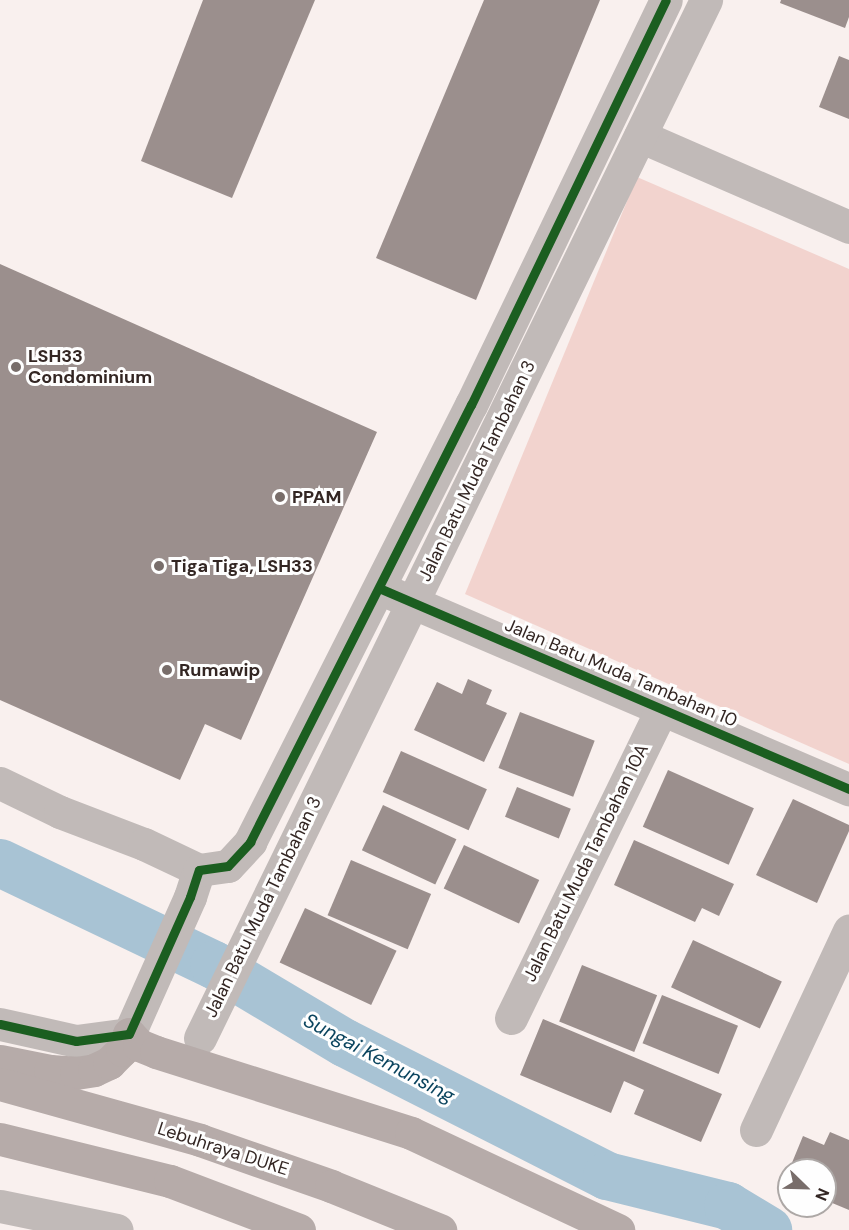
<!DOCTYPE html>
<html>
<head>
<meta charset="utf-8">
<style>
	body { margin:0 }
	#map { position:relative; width:849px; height:1230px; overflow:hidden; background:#f9f0ee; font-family:"DM Sans",sans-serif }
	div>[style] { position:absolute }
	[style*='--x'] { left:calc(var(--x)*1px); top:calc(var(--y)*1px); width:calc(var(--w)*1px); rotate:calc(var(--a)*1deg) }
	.green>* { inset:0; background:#f2d3ce }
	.river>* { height:48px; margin:-24px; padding:0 24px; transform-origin:24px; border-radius:24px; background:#a8c3d4 }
	.building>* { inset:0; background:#9b8f8d; transform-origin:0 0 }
	.minor>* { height:33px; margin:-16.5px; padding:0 16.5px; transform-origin:16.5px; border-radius:16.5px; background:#c1bab8 }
	.highway>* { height:33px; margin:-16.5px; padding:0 16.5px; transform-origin:16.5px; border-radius:16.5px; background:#b6aba9 }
	.cycleway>* { height:9px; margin:-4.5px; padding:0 4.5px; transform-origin:4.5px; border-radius:4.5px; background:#1b5e20 }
	.dots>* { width:16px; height:16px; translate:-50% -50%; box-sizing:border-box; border:3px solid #fefefe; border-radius:50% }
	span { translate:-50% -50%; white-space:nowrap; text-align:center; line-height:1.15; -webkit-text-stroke:6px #fefefe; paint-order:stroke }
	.poi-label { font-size:18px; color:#332623; font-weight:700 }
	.left { translate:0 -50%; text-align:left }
	.street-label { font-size:18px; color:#332623 }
	.water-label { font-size:20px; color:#0a445e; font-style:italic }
	.north { position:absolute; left:777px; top:1158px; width:60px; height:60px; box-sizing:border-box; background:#fefefe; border:2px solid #ada8a6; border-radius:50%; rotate:113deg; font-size:16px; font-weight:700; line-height:24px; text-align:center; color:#332623 }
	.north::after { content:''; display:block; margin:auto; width:21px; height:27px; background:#786d6a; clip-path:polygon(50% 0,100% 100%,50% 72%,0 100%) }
</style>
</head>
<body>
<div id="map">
	<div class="green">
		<i style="clip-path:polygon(637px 177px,849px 269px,849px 764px,465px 594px)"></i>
	</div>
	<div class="river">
		<i style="--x:0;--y:863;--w:237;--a:25.5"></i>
		<i style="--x:214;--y:965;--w:152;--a:30.8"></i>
		<i style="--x:345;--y:1043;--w:294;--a:26.9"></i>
		<i style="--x:607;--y:1176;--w:125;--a:13.9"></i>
		<i style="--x:728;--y:1206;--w:47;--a:31"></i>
	</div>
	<div class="building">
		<i style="clip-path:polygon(203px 0,315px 0,232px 198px,141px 161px)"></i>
		<i style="clip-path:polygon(484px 0,600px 0,476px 300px,376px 258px)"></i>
		<i style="clip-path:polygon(781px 0,849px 0,849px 17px,845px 28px,780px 3px)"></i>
		<i style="clip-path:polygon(839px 56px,849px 60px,849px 119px,819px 107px)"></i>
		<i style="clip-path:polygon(0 264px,377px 432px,241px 740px,205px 724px,180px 780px,0 700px)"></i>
		<i style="clip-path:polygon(468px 679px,492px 690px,486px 704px,507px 713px,484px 762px,414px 730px,437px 682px,462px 694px)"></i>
		<i style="left:520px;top:712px;width:80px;height:60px;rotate:21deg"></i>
		<i style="left:401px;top:751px;width:94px;height:45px;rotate:24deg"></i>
		<i style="left:668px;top:770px;width:94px;height:62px;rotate:24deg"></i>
		<i style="left:517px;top:787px;width:58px;height:32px;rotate:22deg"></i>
		<i style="clip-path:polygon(793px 799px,849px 825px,849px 831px,817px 903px,756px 875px)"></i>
		<i style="left:383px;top:805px;width:81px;height:50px;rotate:25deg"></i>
		<i style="clip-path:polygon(634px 840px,734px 884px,719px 916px,702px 908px,695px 922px,614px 885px)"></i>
		<i style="left:464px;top:845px;width:83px;height:48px;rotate:25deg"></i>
		<i style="left:351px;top:860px;width:87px;height:60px;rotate:23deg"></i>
		<i style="left:305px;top:908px;width:101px;height:60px;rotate:25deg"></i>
		<i style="left:693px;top:940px;width:98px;height:52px;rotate:25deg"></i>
		<i style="left:582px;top:965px;width:81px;height:61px;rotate:22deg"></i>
		<i style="left:662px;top:995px;width:82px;height:52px;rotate:22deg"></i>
		<i style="clip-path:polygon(543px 1019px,722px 1094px,701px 1142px,634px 1114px,644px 1090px,624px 1081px,611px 1113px,520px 1075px)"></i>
		<i style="clip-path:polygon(830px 1132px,849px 1140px,849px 1210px,825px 1200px,825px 1170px,789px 1170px,803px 1136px,824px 1145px)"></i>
	</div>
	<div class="minor">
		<i style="--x:640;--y:136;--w:228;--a:23.5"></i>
		<i style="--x:393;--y:594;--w:496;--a:23.2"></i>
		<i style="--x:0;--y:783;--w:67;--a:25.8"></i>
		<i style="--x:60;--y:812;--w:90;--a:20.9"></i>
		<i style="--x:144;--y:844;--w:61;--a:25.3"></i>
		<i style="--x:511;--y:1018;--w:344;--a:-64"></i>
		<i style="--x:0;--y:1024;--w:78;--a:12.6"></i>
		<i style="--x:76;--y:1041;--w:53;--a:-7.5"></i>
		<i style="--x:129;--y:1034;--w:150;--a:-66"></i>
		<i style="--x:190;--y:897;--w:28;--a:-72"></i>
		<i style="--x:199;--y:870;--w:29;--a:-8"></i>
		<i style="--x:228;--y:866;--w:33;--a:-47"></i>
		<i style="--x:250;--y:842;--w:490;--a:-63.2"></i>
		<i style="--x:471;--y:405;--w:449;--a:-64.3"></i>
		<i style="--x:200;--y:1038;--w:1155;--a:-64.01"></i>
		<i style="--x:756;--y:1130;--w:220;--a:-65"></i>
		<i style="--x:0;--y:1206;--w:119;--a:11.6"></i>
	</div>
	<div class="highway">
		<i style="--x:0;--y:1061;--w:51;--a:11.3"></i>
		<i style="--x:50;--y:1071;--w:26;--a:4"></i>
		<i style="--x:76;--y:1073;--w:18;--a:-9"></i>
		<i style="--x:94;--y:1070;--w:17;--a:-25"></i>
		<i style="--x:109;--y:1063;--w:18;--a:-45"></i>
		<i style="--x:122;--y:1050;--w:17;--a:-66"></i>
		<i style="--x:129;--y:1034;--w:15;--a:48"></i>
		<i style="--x:139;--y:1045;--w:18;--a:22"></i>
		<i style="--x:156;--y:1052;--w:268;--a:17.6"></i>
		<i style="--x:411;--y:1133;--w:229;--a:25.1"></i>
		<i style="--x:0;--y:1084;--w:208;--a:15.6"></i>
		<i style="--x:200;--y:1140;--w:139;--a:19.3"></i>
		<i style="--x:331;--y:1186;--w:118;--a:22"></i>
		<i style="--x:0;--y:1139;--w:175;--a:13.9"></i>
		<i style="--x:170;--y:1181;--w:138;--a:20.8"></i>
	</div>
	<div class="cycleway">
		<i style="--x:379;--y:588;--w:511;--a:23.15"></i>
		<i style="--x:0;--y:1024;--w:78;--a:12.6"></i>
		<i style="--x:76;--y:1041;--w:53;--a:-7.5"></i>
		<i style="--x:129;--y:1034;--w:150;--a:-66"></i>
		<i style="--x:190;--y:897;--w:28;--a:-72"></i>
		<i style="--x:199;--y:870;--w:29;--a:-8"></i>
		<i style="--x:228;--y:866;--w:33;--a:-47"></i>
		<i style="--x:250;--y:842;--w:490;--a:-63.2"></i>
		<i style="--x:471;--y:405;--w:449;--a:-64.3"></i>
	</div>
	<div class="dots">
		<i style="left:16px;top:367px;background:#786d6a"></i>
		<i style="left:280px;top:497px;background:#786d6a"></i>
		<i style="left:159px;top:566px;background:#786d6a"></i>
		<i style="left:167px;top:670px;background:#786d6a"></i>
	</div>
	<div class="poi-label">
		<span class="left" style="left:28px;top:367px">LSH33<br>Condominium</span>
		<span class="left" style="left:292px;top:497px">PPAM</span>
		<span class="left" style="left:171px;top:566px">Tiga Tiga, LSH33</span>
		<span class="left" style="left:179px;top:670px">Rumawip</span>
	</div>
	<div class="street-label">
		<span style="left:477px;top:471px;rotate:-64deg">Jalan Batu Muda Tambahan 3</span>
		<span style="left:621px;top:673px;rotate:23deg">Jalan Batu Muda Tambahan 10</span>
		<span style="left:586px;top:863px;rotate:-64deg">Jalan Batu Muda Tambahan 10A</span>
		<span style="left:263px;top:907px;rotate:-64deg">Jalan Batu Muda Tambahan 3</span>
		<span style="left:223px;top:1149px;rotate:18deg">Lebuhraya DUKE</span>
	</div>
	<div class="water-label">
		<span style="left:379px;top:1058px;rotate:28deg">Sungai Kemunsing</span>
	</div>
	<div class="north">N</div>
</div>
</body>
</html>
